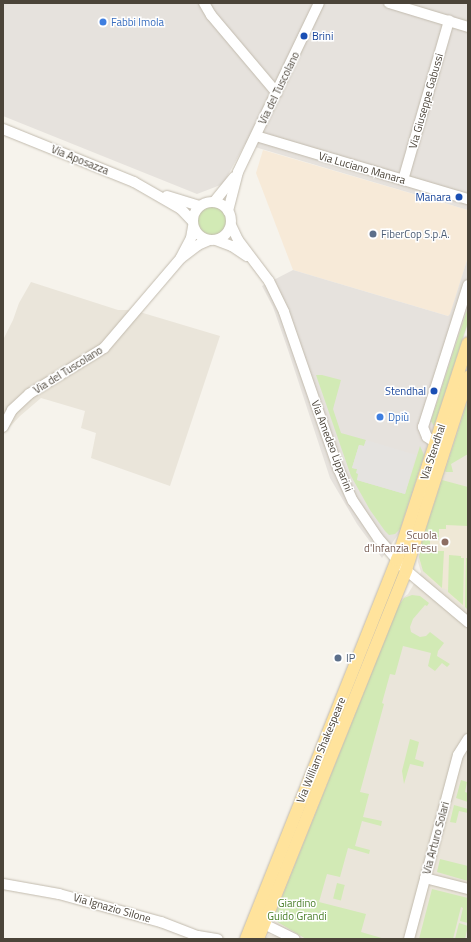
<!DOCTYPE html>
<html>
<head>
<meta charset="utf-8">
<style>
	body { margin:0 }
	#map { position:relative; width:471px; height:942px; overflow:hidden; background:#f6f3ec; font-family:"Titillium Web",sans-serif }
	div>[style] { position:absolute }
	[style*='--x'] { left:calc(var(--x)*1px); top:calc(var(--y)*1px); width:calc(var(--w)*1px); rotate:calc(var(--a)*1deg) }
	.residential>* { inset:0; background:#eae5da }
	.commercial>* { inset:0; background:#f7ead8 }
	.industrial>* { inset:0; background:#e6e2dd }
	.education>* { inset:0; background:#efe8d6 }
	.green>* { inset:0; background:#d2eab5; transform-origin:0 0 }
	.round { border-radius:50% }
	.parking>* { inset:0; background:#e5e3e0 }
	.roads { filter:drop-shadow(0 0 1px #c2bbae) drop-shadow(0 0 1px #c2bbae) }
	.minor>* { height:10px; margin:-5px; padding:0 5px; transform-origin:5px; border-radius:5px; background:#fff }
	.minor>.ring { margin:-5px; padding:0; box-sizing:content-box; background:none; border:10px solid #fff; border-radius:50% }
	.major>* { height:12px; margin:-6px; padding:0 6px; transform-origin:6px; border-radius:6px; background:#ffe39c }
	.dots>* { width:11px; height:11px; translate:-50% -50%; box-sizing:border-box; border:2px solid #fff; border-radius:50% }
	span { translate:-50% -50%; white-space:nowrap; text-align:center; line-height:1.15; -webkit-text-stroke:3px #fff; paint-order:stroke }
	.shop-label { font-size:11px; color:#366cbe }
	.left { translate:0 -50%; text-align:left }
	.transit-label { font-size:11px; color:#164399 }
	.right { translate:-100% -50%; text-align:right }
	.street-label { font-size:11px; color:#4b4439 }
	.service-label { font-size:11px; color:#4e5e75 }
	.education-label { font-size:11px; color:#785e54 }
	.park-label { font-size:11px; color:#4a7f2a }
	.frame { position:absolute; inset:0; border:4px solid #4b4439; pointer-events:none }
</style>
</head>
<body>
<div id="map">
	<div class="residential">
		<i style="clip-path:polygon(31px 282px,118px 310px,133px 310px,220px 336px,170px 486px,91px 458px,96px 433px,81px 428px,85px 411px,41px 398px,20px 416px,3px 434px,3px 340px,13px 320px,19px 303px)"></i>
		<i style="clip-path:polygon(468px 393px,468px 939px,265px 939px,269px 934px,275px 936px,279px 926px,274px 922px,273px 916px,400px 600px,408px 594px,421px 572px,418px 562px,419px 548px)"></i>
	</div>
	<div class="commercial">
		<i style="clip-path:polygon(263px 150px,468px 210px,468px 257px,450px 315px,448px 316px,293px 270px,256px 173px)"></i>
	</div>
	<div class="industrial">
		<i style="clip-path:polygon(3px 3px,468px 3px,468px 210px,245px 144px,223px 184px,197px 194px,3px 116px)"></i>
		<i style="clip-path:polygon(468px 257px,468px 324px,401px 530px,382px 558px,357px 524px,330px 478px,288px 350px,273px 307px,262px 286px,293px 270px,448px 316px,450px 314px)"></i>
	</div>
	<div class="education">
		<i style="clip-path:polygon(442px 480px,468px 487px,468px 610px,448px 593px,448px 590px,442px 588px,428px 577px,420px 563px,421px 546px)"></i>
	</div>
	<div class="green">
		<i class="round" style="left:198px;top:207px;width:28px;height:28px"></i>
		<i style="clip-path:polygon(468px 307px,468px 322px,434px 426px,431px 421px)"></i>
		<i style="clip-path:polygon(316px 375px,322px 375px,341px 380px,333px 409px,341px 433px,366px 440px,364px 446px,359px 445px,352px 468px,357px 469px,359px 474px,357px 480px,405px 494px,420px 446px,424px 455px,400px 529px,395px 534px,389px 535px,385px 531px,370px 510px,351px 476px)"></i>
		<i style="clip-path:polygon(468px 400px,468px 454px,451px 464px,453px 472px,446px 472px,445px 471px)"></i>
		<i style="clip-path:polygon(442px 480px,468px 487px,468px 526px,446px 525px,446px 529px,439px 529px,439px 540px,430px 540px,430px 551px,444px 551px,442px 588px,423px 571px,419px 557px,423px 538px)"></i>
		<i style="clip-path:polygon(449px 555px,461px 556px,461px 558px,464px 558px,463px 605px,448px 592px)"></i>
		<i style="clip-path:polygon(466px 558px,468px 558px,468px 610px,465px 607px)"></i>
		<i style="clip-path:polygon(412px 595px,420px 596px,429px 603px,427px 606px,425px 605px,413px 619px,410px 627px,411px 632px,420px 637px,426px 636px,430px 632px,444px 643px,438px 651px,437px 656px,450px 664px,447px 667px,442px 663px,435px 671px,428px 666px,431px 653px,403px 646px,395px 675px,390px 674px,382px 703px,384px 704px,360px 792px,369px 794px,363px 817px,382px 821px,381px 826px,362px 821px,355px 846px,370px 850px,369px 854px,348px 848px,340px 877px,327px 874px,319px 902px,366px 914px,361px 932px,385px 939px,306px 939px,276px 921px,275px 915px,399px 605px,404px 598px)"></i>
		<i style="clip-path:polygon(410px 739px,419px 742px,415px 759px,424px 762px,423px 767px,410px 764px,404px 784px,402px 771px)"></i>
		<i style="clip-path:polygon(461px 780px,467px 782px,465px 792px,468px 793px,468px 802px,456px 798px)"></i>
		<i style="clip-path:polygon(454px 805px,468px 809px,468px 813px,459px 811px,456px 823px,450px 822px)"></i>
		<i style="clip-path:polygon(440px 859px,468px 866px,468px 881px,437px 872px)"></i>
		<i style="left:337px;top:883px;width:8px;height:16px;rotate:14deg"></i>
		<i style="clip-path:polygon(432px 889px,468px 898px,468px 923px,460px 921px,463px 908px,461px 907px,453px 939px,419px 939px)"></i>
		<i style="clip-path:polygon(459px 923px,468px 926px,465px 939px,455px 939px)"></i>
	</div>
	<div class="parking">
		<i style="clip-path:polygon(366px 440px,416px 455px,405px 494px,357px 480px,358px 474px,356px 473px,357px 469px,352px 468px,359px 445px,364px 446px)"></i>
	</div>
	<div class="roads">
		<div class="minor">
			<i style="--x:204;--y:3;--w:14;--a:60"></i>
			<i style="--x:211;--y:15;--w:102;--a:49.8"></i>
			<i style="--x:389;--y:3;--w:83;--a:16.9"></i>
			<i style="--x:3;--y:129;--w:141;--a:22"></i>
			<i style="--x:134;--y:182;--w:54;--a:29.9"></i>
			<i style="--x:181;--y:209;--w:16;--a:47"></i>
			<i style="--x:256;--y:136;--w:221;--a:16.6"></i>
			<i style="--x:403;--y:180;--w:166;--a:-73.9"></i>
			<i style="--x:167;--y:196;--w:34;--a:17"></i>
			<i class="ring" style="left:193px;top:202px;width:28px;height:28px"></i>
			<i style="--x:214;--y:202;--w:32;--a:-51"></i>
			<i style="--x:228;--y:211;--w:40;--a:-75.6"></i>
			<i style="--x:238;--y:172;--w:187;--a:-64.4"></i>
			<i style="--x:231;--y:225;--w:17;--a:65"></i>
			<i style="--x:238;--y:240;--w:51;--a:52.9"></i>
			<i style="--x:269;--y:281;--w:34;--a:64"></i>
			<i style="--x:284;--y:312;--w:165;--a:70.9"></i>
			<i style="--x:338;--y:468;--w:36;--a:66"></i>
			<i style="--x:353;--y:501;--w:45;--a:56"></i>
			<i style="--x:378;--y:538;--w:43;--a:48.8"></i>
			<i style="--x:406;--y:570;--w:81;--a:40"></i>
			<i style="--x:216;--y:240;--w:17;--a:21"></i>
			<i style="--x:232;--y:246;--w:18;--a:34"></i>
			<i style="--x:181;--y:257;--w:21;--a:-62"></i>
			<i style="--x:191;--y:238;--w:11;--a:-80"></i>
			<i style="--x:3;--y:427;--w:19;--a:-62"></i>
			<i style="--x:12;--y:410;--w:23;--a:-43"></i>
			<i style="--x:29;--y:394;--w:88;--a:-31.5"></i>
			<i style="--x:104;--y:348;--w:118;--a:-49.5"></i>
			<i style="--x:181;--y:258;--w:21;--a:-37"></i>
			<i style="--x:198;--y:245;--w:12;--a:-24"></i>
			<i style="--x:436;--y:443;--w:11;--a:-146"></i>
			<i style="--x:427;--y:437;--w:11;--a:-112"></i>
			<i style="--x:423;--y:427;--w:149;--a:-72.4"></i>
			<i style="--x:425;--y:878;--w:44;--a:14.3"></i>
			<i style="--x:3;--y:884;--w:57;--a:10.1"></i>
			<i style="--x:59;--y:894;--w:106;--a:15.4"></i>
			<i style="--x:161;--y:922;--w:40;--a:21"></i>
			<i style="--x:198;--y:936;--w:20;--a:9"></i>
			<i style="--x:264;--y:924;--w:34;--a:26"></i>
			<i style="--x:409;--y:939;--w:190;--a:-75.1"></i>
			<i style="--x:458;--y:755;--w:19;--a:-58"></i>
		</div>
		<div class="major">
			<i style="--x:246;--y:939;--w:408;--a:-68.3"></i>
			<i style="--x:397;--y:560;--w:228;--a:-71.9"></i>
			<i style="--x:258;--y:939;--w:398;--a:-68.1"></i>
			<i style="--x:406;--y:570;--w:203;--a:-72.2"></i>
		</div>
	</div>
	<div class="dots">
		<i style="left:103px;top:22px;background:#3f7fe0"></i>
		<i style="left:304px;top:36px;background:#1a4fb4"></i>
		<i style="left:459px;top:197px;background:#1a4fb4"></i>
		<i style="left:373px;top:234px;background:#5c6f8a"></i>
		<i style="left:434px;top:391px;background:#1a4fb4"></i>
		<i style="left:380px;top:417px;background:#3f7fe0"></i>
		<i style="left:445px;top:542px;background:#8d6e63"></i>
		<i style="left:338px;top:658px;background:#5c6f8a"></i>
	</div>
	<div class="shop-label">
		<span class="left" style="left:111px;top:22px">Fabbi Imola</span>
		<span class="left" style="left:388px;top:417px">Dpiù</span>
	</div>
	<div class="transit-label">
		<span class="left" style="left:312px;top:36px">Brini</span>
		<span class="right" style="left:451px;top:197px">Manara</span>
		<span class="right" style="left:426px;top:391px">Stendhal</span>
	</div>
	<div class="street-label">
		<span style="left:279px;top:88px;rotate:-64deg">Via del Tuscolano</span>
		<span style="left:426px;top:101px;rotate:-74deg">Via Giuseppe Gabussi</span>
		<span style="left:80px;top:160px;rotate:22deg">Via Aposazza</span>
		<span style="left:362px;top:168px;rotate:16deg">Via Luciano Manara</span>
		<span style="left:68px;top:370px;rotate:-32deg">Via del Tuscolano</span>
		<span style="left:332px;top:446px;rotate:69deg">Via Amedeo Lipparini</span>
		<span style="left:433px;top:452px;rotate:-72deg">Via Stendhal</span>
		<span style="left:321px;top:750px;rotate:-68deg">Via William Shakespeare</span>
		<span style="left:436px;top:838px;rotate:-75deg">Via Arturo Solari</span>
		<span style="left:112px;top:908px;rotate:16deg">Via Ignazio Silone</span>
	</div>
	<div class="service-label">
		<span class="left" style="left:381px;top:234px">FiberCop S.p.A.</span>
		<span class="left" style="left:346px;top:658px">IP</span>
	</div>
	<div class="education-label">
		<span class="right" style="left:437px;top:542px">Scuola<br>d'Infanzia Fresu</span>
	</div>
	<div class="park-label">
		<span style="left:297px;top:910px">Giardino<br>Guido Grandi</span>
	</div>
	<div class="frame"></div>
</div>
</body>
</html>
